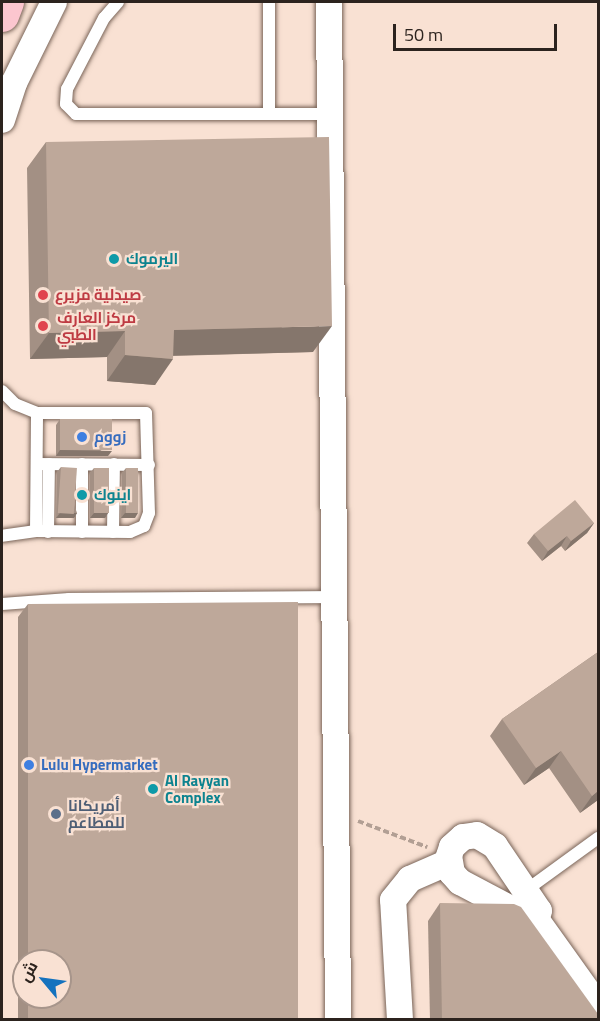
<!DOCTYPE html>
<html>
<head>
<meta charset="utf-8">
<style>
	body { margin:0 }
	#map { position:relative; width:600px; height:1021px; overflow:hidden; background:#f9e1d3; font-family:"Titillium Web",Cairo,sans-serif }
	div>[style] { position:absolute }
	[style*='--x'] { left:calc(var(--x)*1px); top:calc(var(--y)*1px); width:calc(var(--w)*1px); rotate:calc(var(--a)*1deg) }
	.path>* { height:4px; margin-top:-2px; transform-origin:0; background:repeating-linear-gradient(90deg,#b29f94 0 6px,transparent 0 9px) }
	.roads { filter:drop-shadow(0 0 2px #7a6559) drop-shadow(0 0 2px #7a6559) }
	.service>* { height:12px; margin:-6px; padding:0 6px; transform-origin:6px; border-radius:6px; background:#fff }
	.minor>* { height:26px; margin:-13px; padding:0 13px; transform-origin:13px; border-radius:13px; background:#fff }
	.motorway>* { height:33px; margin:-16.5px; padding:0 16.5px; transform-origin:16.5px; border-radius:16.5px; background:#fcc6cf }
	.wall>* { inset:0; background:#a39084 }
	.shaded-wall>* { inset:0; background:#85766c }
	.building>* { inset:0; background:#bea89a; transform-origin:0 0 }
	.dots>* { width:16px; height:16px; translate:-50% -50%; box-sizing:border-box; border:3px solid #f9e1d3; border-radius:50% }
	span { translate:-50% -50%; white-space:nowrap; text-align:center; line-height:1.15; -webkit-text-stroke:4.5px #f9e1d3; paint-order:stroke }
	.culture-label { font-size:15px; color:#0d838f; font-weight:700 }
	.left { translate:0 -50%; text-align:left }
	.health-label { font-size:15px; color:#be3a42; font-weight:700 }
	.shop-label { font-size:15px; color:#366cbe; font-weight:700 }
	.service-label { font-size:15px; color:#4e5e75; font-weight:700 }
	.frame { position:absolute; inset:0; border:3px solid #2c231e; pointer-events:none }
	.north { position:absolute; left:12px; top:949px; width:60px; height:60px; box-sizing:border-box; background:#f9e1d3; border:2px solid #a7958b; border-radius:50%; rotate:299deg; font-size:16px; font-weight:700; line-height:24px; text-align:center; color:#2c231e }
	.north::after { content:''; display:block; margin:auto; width:21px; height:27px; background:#1472be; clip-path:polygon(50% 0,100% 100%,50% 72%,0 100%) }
	.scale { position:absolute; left:393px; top:24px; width:164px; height:27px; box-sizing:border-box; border:3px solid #2c231e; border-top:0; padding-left:8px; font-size:18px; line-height:21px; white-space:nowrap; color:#2c231e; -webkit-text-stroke:4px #f9e1d3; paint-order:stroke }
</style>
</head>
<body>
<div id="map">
	<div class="path">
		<i style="--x:358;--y:821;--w:74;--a:20.6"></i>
	</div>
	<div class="roads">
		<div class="service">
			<i style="--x:118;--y:2;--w:21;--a:131"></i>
			<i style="--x:104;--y:18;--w:80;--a:117.5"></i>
			<i style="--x:67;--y:89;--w:15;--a:94"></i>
			<i style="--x:66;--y:104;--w:14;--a:45"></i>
			<i style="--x:76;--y:114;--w:193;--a:0"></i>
			<i style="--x:269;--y:114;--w:112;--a:-90"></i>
			<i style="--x:269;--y:114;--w:61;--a:0"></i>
			<i style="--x:2;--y:391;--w:18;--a:45"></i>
			<i style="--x:15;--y:404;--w:24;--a:22"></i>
			<i style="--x:37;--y:413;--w:109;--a:0"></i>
			<i style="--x:146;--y:413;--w:100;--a:88.3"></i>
			<i style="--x:149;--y:513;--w:14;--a:111"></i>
			<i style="--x:144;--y:526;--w:15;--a:157"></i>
			<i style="--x:130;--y:532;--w:94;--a:-179.4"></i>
			<i style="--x:36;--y:531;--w:34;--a:172"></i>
			<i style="--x:38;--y:464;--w:111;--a:0.5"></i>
			<i style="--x:36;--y:531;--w:118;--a:-89.5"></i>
			<i style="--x:48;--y:532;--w:68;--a:-89.2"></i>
			<i style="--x:82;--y:532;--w:68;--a:-90"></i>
			<i style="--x:113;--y:532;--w:68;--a:-89.2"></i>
			<i style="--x:2;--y:604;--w:67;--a:-4.3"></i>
			<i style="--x:69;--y:599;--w:264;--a:-0.4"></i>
			<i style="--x:525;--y:891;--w:90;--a:-36"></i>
		</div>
		<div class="minor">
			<i style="--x:329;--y:2;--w:1018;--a:89.49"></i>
			<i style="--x:2;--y:120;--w:39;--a:-72"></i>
			<i style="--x:14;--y:83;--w:90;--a:-63.7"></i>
			<i style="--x:477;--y:835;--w:21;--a:31"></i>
			<i style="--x:495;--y:846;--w:78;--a:55.9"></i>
			<i style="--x:539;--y:911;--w:9;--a:111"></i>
			<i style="--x:536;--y:919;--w:6;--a:180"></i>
			<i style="--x:530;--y:919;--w:79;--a:-152.1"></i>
			<i style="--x:460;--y:882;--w:12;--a:-132"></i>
			<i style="--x:452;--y:873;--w:17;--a:-100"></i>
			<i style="--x:449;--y:856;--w:9;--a:-72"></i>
			<i style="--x:452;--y:847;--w:15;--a:-42"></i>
			<i style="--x:463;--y:837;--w:14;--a:-8"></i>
			<i style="--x:536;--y:919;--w:107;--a:54.5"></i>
			<i style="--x:400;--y:1020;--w:120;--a:-93.3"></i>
			<i style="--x:393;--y:900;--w:27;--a:-51"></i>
			<i style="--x:410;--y:879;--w:43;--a:-23.6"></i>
		</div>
		<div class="motorway">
			<i style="--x:2;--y:15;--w:14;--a:-69"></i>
		</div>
	</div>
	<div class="wall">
		<i style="clip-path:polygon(46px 142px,313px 352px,173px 356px,155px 385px,107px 381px,107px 357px,30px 359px,27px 168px)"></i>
		<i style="clip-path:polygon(60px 419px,108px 456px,56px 456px,56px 425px)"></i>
		<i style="clip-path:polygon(61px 467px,77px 513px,74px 518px,56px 518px,57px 472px)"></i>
		<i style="clip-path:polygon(94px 468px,108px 513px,105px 518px,90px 518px,90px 473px)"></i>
		<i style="clip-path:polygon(126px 468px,135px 518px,121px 518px,122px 473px)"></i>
		<i style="clip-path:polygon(594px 523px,587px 533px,565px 551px,561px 546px,542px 561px,527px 543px,534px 534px)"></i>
		<i style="clip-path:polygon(evenodd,28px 604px,298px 1020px,18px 1020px,18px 617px,28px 604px,24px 961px,60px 961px,60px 997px,24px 997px,24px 961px)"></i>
		<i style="clip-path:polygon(598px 652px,598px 800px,580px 813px,549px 768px,524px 785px,490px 736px,502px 719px)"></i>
		<i style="clip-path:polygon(440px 903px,598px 1020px,430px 1020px,428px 921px)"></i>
	</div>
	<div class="shaded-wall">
		<i style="clip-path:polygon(332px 326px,313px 352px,156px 356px,174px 330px)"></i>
		<i style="clip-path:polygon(125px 331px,107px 357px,30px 359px,49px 333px)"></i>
		<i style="clip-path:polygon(125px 355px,173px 359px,155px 385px,107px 381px)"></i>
		<i style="clip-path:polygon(60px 450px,112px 451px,108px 456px,56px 456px)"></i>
		<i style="clip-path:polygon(60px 513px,77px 513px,74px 518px,56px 518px)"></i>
		<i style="clip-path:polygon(94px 513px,108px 513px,105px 518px,90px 518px)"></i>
		<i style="clip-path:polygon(125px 513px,138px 513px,135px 518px,121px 518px)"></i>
		<i style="clip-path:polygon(594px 523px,587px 533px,565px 551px,571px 541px)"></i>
		<i style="clip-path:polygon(567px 536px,561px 546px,542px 561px,548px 551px)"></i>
		<i style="clip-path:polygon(561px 751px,549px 768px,524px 785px,536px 768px)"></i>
		<i style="clip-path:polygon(598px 791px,598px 800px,580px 813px,592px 796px)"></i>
	</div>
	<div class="building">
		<i style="clip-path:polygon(329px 137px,332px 326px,174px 330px,173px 359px,125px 355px,125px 331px,49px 333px,46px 142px)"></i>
		<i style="left:60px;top:419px;width:52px;height:31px"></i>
		<i style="left:61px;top:467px;width:16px;height:46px;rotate:4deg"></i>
		<i style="left:94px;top:468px;width:15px;height:45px"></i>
		<i style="left:126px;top:468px;width:12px;height:45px"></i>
		<i style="clip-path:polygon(575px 500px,594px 523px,571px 541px,567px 536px,548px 551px,534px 534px)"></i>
		<i style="clip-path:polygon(298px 602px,298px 1020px,28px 1020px,28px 997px,60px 997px,60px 961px,28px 961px,28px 604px)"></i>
		<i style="clip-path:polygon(598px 652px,598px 791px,592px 796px,561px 751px,536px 768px,502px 719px)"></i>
		<i style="clip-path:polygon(440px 903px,514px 904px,521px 907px,598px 1014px,598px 1020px,442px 1020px)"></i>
	</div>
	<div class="dots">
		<i style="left:114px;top:259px;background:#0f9aa8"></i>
		<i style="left:43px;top:295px;background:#e0444e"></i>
		<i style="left:43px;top:326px;background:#e0444e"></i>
		<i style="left:82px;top:437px;background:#3f7fe0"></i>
		<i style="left:82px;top:495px;background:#0f9aa8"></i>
		<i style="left:29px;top:765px;background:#3f7fe0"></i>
		<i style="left:153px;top:789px;background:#0f9aa8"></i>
		<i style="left:56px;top:814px;background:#5c6f8a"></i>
	</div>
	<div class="culture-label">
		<span class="left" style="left:126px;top:259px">اليرموك</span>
		<span class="left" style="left:94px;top:495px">اينوك</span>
		<span class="left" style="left:165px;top:789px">Al Rayyan<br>Complex</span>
	</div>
	<div class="health-label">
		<span class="left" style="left:55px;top:295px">صيدلية مزيرع</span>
		<span class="left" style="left:57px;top:326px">مركز العارف<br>الطبي</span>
	</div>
	<div class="shop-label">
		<span class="left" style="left:94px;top:437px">زووم</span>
		<span class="left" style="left:41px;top:765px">Lulu Hypermarket</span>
	</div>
	<div class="service-label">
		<span class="left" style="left:68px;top:814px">أمريكانا<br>للمطاعم</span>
	</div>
	<div class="frame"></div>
	<div class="north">ش</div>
	<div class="scale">50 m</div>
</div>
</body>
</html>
